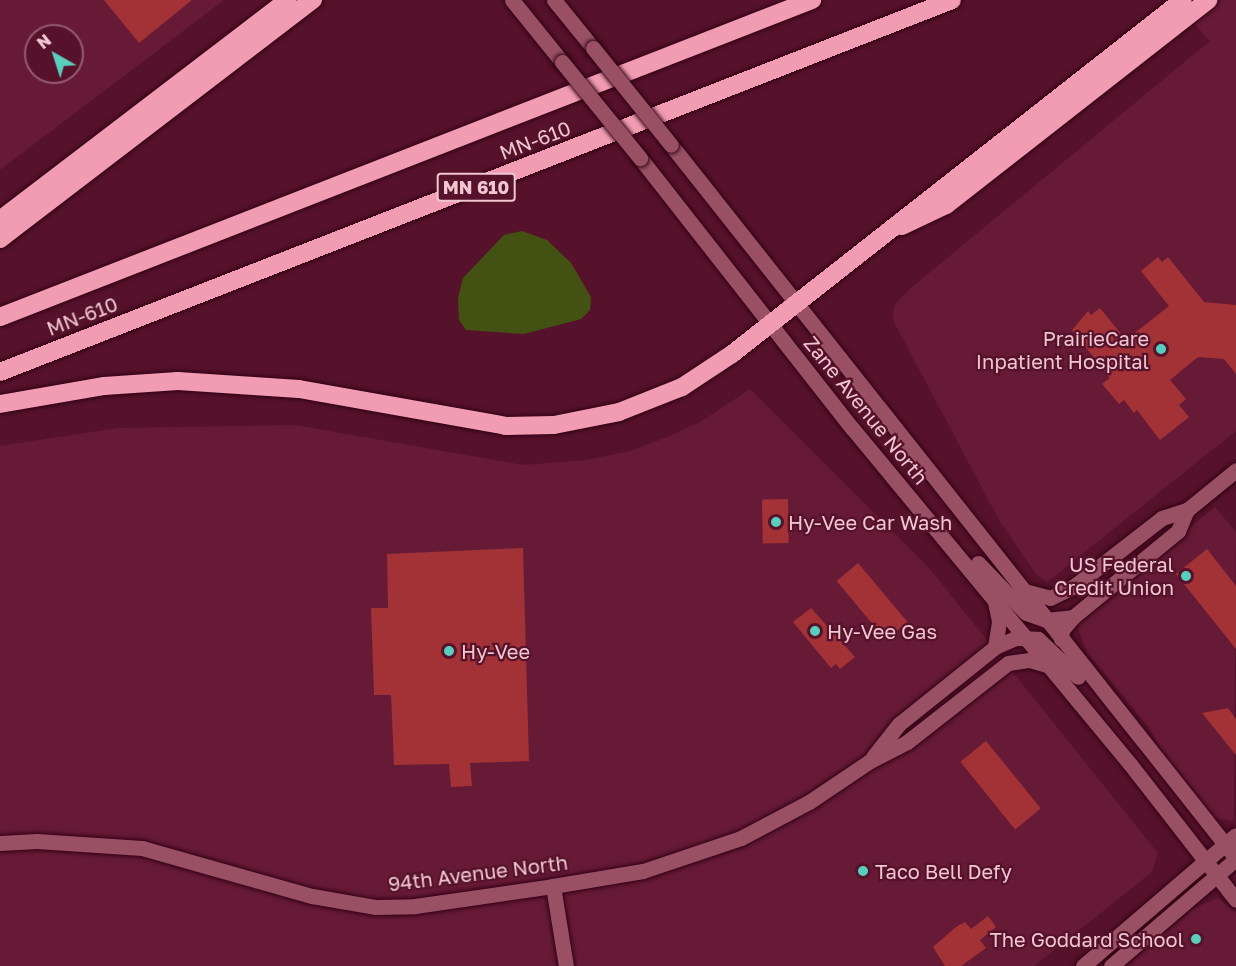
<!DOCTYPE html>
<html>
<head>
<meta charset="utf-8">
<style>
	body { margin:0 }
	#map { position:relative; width:1236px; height:966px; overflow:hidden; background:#56122b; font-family:"Golos Text",sans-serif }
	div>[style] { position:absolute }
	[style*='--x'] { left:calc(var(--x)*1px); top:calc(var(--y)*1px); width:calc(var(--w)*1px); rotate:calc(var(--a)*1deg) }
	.built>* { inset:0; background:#661a36 }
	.water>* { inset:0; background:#435212 }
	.building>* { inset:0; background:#a33237; transform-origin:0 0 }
	.roads { filter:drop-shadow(0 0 2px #320115) drop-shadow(0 0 2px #320115) }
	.minor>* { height:15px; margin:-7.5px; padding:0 7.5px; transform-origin:7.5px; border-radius:7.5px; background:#995065 }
	.tertiary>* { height:15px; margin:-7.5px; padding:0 7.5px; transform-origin:7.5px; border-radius:7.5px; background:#995065 }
	.secondary>* { height:15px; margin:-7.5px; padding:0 7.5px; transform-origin:7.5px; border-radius:7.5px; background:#995065 }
	.motorway>* { height:18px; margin:-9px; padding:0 9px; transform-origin:9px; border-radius:9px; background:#f19cb3 }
	.bridges { filter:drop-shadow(0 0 2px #320115) drop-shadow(0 0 2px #320115) }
	.secondary-bridge>* { height:15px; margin:-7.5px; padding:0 7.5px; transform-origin:7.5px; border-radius:7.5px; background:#995065 }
	.dots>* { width:16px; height:16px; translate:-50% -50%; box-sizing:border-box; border:3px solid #56122b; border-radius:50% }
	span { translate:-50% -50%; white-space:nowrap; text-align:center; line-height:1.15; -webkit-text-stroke:4.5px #56122b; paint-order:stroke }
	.shield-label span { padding:2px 4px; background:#56122b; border:2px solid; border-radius:4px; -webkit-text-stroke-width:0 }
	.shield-label { font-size:18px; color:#f1c6d1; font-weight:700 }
	.street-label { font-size:20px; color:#f1c6d1 }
	.poi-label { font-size:20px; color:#f1c6d1 }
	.right { translate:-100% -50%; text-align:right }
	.left { translate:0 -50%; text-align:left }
	.north { position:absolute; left:24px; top:24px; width:60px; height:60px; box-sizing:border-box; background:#56122b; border:2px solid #945a6d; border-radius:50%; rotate:321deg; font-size:16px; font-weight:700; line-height:24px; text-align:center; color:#f1c6d1 }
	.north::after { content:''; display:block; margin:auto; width:21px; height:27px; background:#5acebd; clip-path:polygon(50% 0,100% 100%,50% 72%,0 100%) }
</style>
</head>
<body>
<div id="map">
	<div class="built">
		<i style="clip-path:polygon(evenodd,0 0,224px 0,0 170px,0 0,36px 36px,72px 36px,72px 72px,36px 72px,36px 36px)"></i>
		<i style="clip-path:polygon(1219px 0,1236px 0,1236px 431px,1047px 582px,1035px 573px,999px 520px,894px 322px,893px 311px,896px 303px,911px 288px,1210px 41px,1192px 21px)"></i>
		<i style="clip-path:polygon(750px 389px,929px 568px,1158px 853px,1152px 872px,1034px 966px,0 966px,0 446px,118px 428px,295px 425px,523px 465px,586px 460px,630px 451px,665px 438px,700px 422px)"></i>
		<i style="clip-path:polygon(1215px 507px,1236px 532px,1234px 821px,1213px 818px,1175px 772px,1148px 727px,1087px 652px,1077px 627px,1085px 612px)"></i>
		<i style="clip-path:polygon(1218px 898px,1236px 912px,1236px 966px,1125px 966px,1193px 908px)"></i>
	</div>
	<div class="water">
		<i style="clip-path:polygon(522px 231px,547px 240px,571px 263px,591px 297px,590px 310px,581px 319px,524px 334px,466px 330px,459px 320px,458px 298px,463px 278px,504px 235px)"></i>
	</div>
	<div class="building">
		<i style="clip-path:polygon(104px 0,192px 0,139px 43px)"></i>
		<i style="clip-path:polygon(1158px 257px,1162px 262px,1168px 257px,1204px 302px,1236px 305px,1236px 374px,1224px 359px,1198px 357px,1170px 380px,1186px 399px,1179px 405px,1189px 417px,1160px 440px,1137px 410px,1134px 413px,1124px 400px,1119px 404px,1102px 384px,1110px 378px,1072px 330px,1088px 311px,1091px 315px,1100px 308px,1126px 340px,1169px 306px,1141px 271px)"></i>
		<i style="left:788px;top:499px;width:44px;height:26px;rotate:89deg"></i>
		<i style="clip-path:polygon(523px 548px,529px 761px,470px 763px,472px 786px,451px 787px,449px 764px,394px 765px,391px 695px,374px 695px,371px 608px,388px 608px,387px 554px)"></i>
		<i style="clip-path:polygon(1207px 549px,1236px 586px,1236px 649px,1176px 574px)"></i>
		<i style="left:858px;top:563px;width:77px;height:28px;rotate:50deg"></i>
		<i style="clip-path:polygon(811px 608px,855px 657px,840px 669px,836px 664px,831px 668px,793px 622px)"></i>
		<i style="clip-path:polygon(1228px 708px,1236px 719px,1236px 755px,1202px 713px)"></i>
		<i style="left:986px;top:741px;width:87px;height:33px;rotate:51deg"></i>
		<i style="clip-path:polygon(988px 916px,996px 927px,980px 940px,986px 948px,961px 966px,945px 966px,933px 947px,956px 927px,965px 922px,971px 929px)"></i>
	</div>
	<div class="roads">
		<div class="minor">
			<i style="--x:1021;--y:590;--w:30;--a:15"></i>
			<i style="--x:1050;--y:598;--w:25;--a:-26"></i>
			<i style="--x:1073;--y:587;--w:113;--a:-37.8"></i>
			<i style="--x:1162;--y:518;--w:26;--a:-18"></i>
			<i style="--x:1187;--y:510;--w:63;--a:-39.2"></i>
			<i style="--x:1061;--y:639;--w:9;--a:-84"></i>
			<i style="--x:1062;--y:630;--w:17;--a:-50"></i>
			<i style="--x:1073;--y:617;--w:136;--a:-39.3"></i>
			<i style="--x:1178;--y:531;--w:23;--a:-67"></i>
			<i style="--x:873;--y:757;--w:42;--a:-51.8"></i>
			<i style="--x:899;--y:724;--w:123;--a:-38.7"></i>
			<i style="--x:995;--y:647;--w:26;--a:-81"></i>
			<i style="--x:999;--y:621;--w:24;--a:-102"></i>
			<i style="--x:0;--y:843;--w:37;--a:-3"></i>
			<i style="--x:37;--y:841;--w:105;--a:3.8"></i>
			<i style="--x:142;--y:848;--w:177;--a:15.8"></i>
			<i style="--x:312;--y:896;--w:65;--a:9.8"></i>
			<i style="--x:376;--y:907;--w:39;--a:-1"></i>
			<i style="--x:415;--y:906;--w:139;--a:-8.2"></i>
			<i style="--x:553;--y:886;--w:91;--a:-9.5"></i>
			<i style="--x:643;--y:871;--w:103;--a:-18.6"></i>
			<i style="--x:741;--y:838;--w:77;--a:-27.9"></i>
			<i style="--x:809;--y:802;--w:73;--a:-33.9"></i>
			<i style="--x:870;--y:761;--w:42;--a:-27.2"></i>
			<i style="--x:907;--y:742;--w:128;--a:-38"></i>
			<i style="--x:1008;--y:663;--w:22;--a:-8"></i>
			<i style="--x:1030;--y:660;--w:21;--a:17"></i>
			<i style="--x:553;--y:886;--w:81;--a:80.8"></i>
		</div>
		<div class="tertiary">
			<i style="--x:1083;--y:966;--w:201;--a:-40.6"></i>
			<i style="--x:1111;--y:966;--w:165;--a:-40.6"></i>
		</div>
		<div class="secondary">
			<i style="--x:512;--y:0;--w:80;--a:51.1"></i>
			<i style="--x:554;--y:0;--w:62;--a:50.9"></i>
			<i style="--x:671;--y:145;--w:910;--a:51.61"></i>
			<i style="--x:640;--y:158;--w:343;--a:51.9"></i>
			<i style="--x:852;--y:428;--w:436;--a:50.4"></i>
			<i style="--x:1130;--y:764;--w:172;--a:52.1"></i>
			<i style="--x:978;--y:563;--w:69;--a:46.2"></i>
			<i style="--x:1026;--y:613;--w:21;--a:19"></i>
			<i style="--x:1046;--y:620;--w:27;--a:-6"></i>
			<i style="--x:995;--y:647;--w:22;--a:-24"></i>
			<i style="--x:1015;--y:638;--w:23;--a:2"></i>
			<i style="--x:1038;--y:639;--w:55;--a:43.5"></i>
		</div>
		<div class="motorway">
			<i style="--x:0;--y:220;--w:362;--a:-37.4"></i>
			<i style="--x:902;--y:226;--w:49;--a:-25.5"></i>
			<i style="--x:946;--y:205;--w:333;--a:-38"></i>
			<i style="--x:0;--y:239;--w:394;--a:-37.4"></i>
			<i style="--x:0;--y:317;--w:872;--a:-21.33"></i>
			<i style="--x:0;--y:372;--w:1022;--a:-21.34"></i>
			<i style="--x:0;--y:404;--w:106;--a:-9.8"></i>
			<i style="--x:104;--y:386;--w:74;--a:-3.9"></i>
			<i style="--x:178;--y:381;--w:121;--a:3.8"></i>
			<i style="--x:299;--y:389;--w:210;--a:10.1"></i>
			<i style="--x:506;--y:426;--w:48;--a:-1.2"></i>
			<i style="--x:554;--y:425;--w:66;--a:-11.3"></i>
			<i style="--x:619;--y:412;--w:68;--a:-21.6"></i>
			<i style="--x:682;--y:387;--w:60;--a:-33.4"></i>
			<i style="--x:732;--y:354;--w:573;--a:-38.13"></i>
		</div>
	</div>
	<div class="bridges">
		<div class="secondary-bridge">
			<i style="--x:593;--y:48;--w:124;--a:51.2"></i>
			<i style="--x:562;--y:62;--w:124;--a:50.9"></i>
		</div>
	</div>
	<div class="dots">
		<i style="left:1161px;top:349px;background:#5acebd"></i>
		<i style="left:776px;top:522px;background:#5acebd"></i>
		<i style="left:1186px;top:576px;background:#5acebd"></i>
		<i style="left:815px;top:631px;background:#5acebd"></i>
		<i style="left:449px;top:651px;background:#5acebd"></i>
		<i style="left:863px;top:871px;background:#5acebd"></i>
		<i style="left:1196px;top:939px;background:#5acebd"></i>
	</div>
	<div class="shield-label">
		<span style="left:476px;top:187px">MN 610</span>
	</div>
	<div class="street-label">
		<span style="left:535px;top:140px;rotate:-21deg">MN-610</span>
		<span style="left:82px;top:316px;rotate:-21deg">MN-610</span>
		<span style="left:866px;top:410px;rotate:51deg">Zane Avenue North</span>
		<span style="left:478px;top:873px;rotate:-7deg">94th Avenue North</span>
	</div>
	<div class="poi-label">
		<span class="right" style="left:1149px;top:350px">PrairieCare<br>Inpatient Hospital</span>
		<span class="left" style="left:788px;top:522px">Hy-Vee Car Wash</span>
		<span class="right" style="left:1174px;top:576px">US Federal<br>Credit Union</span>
		<span class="left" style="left:827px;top:631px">Hy-Vee Gas</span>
		<span class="left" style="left:461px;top:651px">Hy-Vee</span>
		<span class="left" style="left:875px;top:871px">Taco Bell Defy</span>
		<span class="right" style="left:1184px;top:939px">The Goddard School</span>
	</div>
	<div class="north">N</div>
</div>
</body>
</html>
